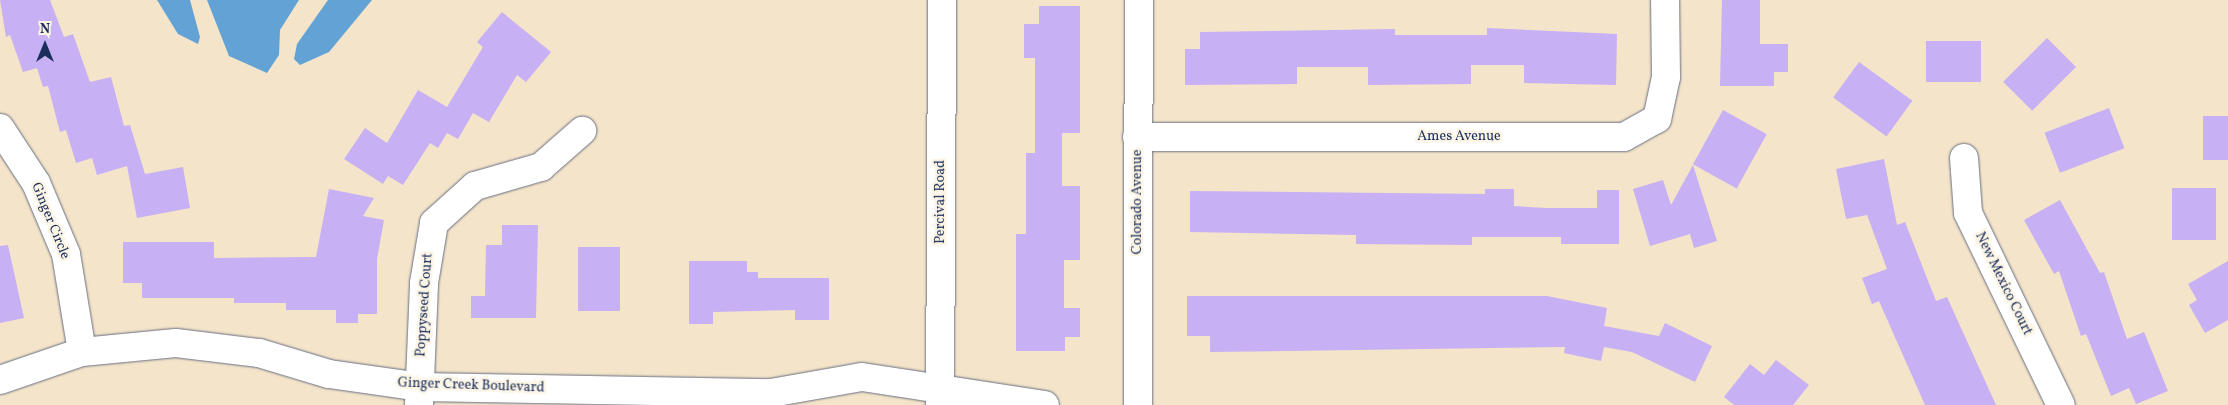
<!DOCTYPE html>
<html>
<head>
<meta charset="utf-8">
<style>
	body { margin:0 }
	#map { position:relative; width:2228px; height:405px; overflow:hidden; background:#f4e4c9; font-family:Vollkorn,serif }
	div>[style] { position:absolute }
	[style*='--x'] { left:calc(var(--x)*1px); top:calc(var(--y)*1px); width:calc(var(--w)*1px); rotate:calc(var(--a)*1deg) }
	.water>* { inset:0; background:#63a2d5 }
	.building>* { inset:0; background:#c7b0f4; transform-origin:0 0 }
	.roads { filter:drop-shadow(0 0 1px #676e83) drop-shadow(0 0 1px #676e83) }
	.minor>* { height:28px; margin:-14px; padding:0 14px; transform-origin:14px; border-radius:14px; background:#fff }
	span { translate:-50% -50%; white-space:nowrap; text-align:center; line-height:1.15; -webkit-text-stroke:5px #fcf5e5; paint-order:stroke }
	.street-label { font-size:14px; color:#1b2f5e }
	.north { position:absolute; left:20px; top:20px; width:50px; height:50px; -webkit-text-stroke:4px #fcf5e5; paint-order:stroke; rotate:0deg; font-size:14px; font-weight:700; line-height:20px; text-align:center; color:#1b2f5e }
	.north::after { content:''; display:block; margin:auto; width:18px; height:22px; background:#1b2f5e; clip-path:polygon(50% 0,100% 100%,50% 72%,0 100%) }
</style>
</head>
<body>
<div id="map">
	<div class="water">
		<i style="clip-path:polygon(157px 0,190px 0,200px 37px,198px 44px,178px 34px)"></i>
		<i style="clip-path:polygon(207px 0,299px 0,280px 30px,279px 55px,267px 73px,229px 56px)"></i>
		<i style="clip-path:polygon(328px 0,372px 0,329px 52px,300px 65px,294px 59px,297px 44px)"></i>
	</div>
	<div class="building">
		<i style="clip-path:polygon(0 0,50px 0,64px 37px,73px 34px,90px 82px,111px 77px,124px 126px,130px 125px,145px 174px,183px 167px,190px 208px,137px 218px,127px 166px,97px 175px,92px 158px,76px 163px,66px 130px,60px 132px,48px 86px,43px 87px,37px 68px,23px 72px,10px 35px,6px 37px)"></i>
		<i style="clip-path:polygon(1722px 0,1760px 0,1760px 44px,1788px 44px,1788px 72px,1774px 72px,1774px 86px,1720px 86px)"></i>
		<i style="clip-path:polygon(1039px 6px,1080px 6px,1080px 133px,1062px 133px,1062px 186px,1080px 186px,1080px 260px,1064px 260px,1064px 308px,1080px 308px,1080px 337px,1065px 337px,1065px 351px,1016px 351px,1016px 234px,1026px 234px,1026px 153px,1035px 153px,1035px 58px,1024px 58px,1024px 24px,1039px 24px)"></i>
		<i style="clip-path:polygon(502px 12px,551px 52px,526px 82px,517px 75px,489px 122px,473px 113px,458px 139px,447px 133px,438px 148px,430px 143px,403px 185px,388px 176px,383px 184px,344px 159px,365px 128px,387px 143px,418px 90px,447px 107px,483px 47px,477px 42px)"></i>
		<i style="clip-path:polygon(1487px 28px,1617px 34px,1616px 85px,1524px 83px,1524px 65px,1471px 65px,1471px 84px,1368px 85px,1368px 67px,1297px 67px,1297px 84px,1185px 85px,1185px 49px,1200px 49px,1200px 32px,1395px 29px,1395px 35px,1487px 35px)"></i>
		<i style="left:2047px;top:38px;width:41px;height:62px;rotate:45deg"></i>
		<i style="left:1926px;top:41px;width:55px;height:41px"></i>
		<i style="left:1859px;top:62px;width:66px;height:44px;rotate:36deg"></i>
		<i style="left:2109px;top:108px;width:43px;height:69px;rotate:69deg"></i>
		<i style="left:1723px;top:110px;width:50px;height:62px;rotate:29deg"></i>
		<i style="left:2203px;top:116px;width:25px;height:44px"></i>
		<i style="clip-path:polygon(1884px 159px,1897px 225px,1905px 222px,1936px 301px,1947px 297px,1996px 405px,1925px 405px,1879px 301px,1872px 304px,1862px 278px,1887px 269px,1867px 215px,1846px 219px,1836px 169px)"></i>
		<i style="clip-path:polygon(1693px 165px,1717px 241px,1694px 248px,1690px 234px,1650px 246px,1633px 189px,1663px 180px,1671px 205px)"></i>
		<i style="left:2172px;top:188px;width:44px;height:52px"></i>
		<i style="clip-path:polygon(329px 189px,374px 198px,363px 216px,384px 220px,377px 259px,377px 314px,358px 314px,358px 323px,336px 323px,336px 310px,286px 310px,286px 303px,234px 303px,234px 298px,142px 298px,142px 283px,123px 283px,123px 242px,214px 242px,214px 258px,316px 257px)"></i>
		<i style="clip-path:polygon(1485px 189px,1514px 189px,1514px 206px,1546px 208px,1597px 208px,1597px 190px,1619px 190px,1619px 244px,1561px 244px,1561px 237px,1472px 237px,1472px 245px,1356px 244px,1356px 235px,1190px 232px,1190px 191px,1485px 194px)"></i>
		<i style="clip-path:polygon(2060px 200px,2100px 273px,2104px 272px,2127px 339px,2144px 332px,2168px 391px,2136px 404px,2129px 388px,2111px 396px,2086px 334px,2081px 336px,2059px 271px,2054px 274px,2024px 220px)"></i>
		<i style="clip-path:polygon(502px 225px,538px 225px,536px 318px,471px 318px,471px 296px,485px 296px,486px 245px,502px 245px)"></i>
		<i style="clip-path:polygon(8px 245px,24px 318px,0 323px,0 246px)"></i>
		<i style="left:578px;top:247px;width:42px;height:64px"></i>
		<i style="clip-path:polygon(689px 261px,747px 261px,747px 272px,758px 272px,758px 278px,829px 278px,829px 320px,795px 320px,795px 310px,713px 312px,713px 324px,689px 324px)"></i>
		<i style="clip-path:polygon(2228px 261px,2228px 320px,2205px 333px,2189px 305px,2197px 300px,2188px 284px)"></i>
		<i style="clip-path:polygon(1187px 296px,1547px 296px,1607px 308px,1604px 326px,1659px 336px,1665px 323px,1712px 346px,1695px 382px,1632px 352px,1604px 347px,1601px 361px,1564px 353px,1565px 347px,1210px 352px,1210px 336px,1187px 336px)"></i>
		<i style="clip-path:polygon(1776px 360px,1809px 385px,1793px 405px,1734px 405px,1724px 397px,1750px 364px,1764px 375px)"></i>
	</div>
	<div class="roads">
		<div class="minor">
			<i style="--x:0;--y:128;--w:66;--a:56.8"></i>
			<i style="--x:36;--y:183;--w:77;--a:67.1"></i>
			<i style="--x:66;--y:254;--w:99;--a:80.7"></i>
			<i style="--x:1137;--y:137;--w:487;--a:0"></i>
			<i style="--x:1624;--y:137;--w:38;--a:-29"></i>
			<i style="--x:1657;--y:119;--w:43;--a:-77.9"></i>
			<i style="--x:1666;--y:77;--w:77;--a:-90.7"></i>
			<i style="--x:1964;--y:158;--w:55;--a:85.8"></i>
			<i style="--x:1968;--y:213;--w:213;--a:64.2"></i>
			<i style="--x:0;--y:380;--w:87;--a:-18.9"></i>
			<i style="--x:82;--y:352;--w:94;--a:-5.5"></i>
			<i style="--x:176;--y:343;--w:84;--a:6.9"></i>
			<i style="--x:259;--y:353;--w:73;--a:16.7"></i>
			<i style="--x:329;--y:374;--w:92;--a:8.1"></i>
			<i style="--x:420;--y:387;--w:351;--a:1"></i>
			<i style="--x:771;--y:393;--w:92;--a:-10"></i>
			<i style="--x:862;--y:377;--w:185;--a:8.7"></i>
			<i style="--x:419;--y:404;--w:121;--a:-87.6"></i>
			<i style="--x:424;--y:283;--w:61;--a:-80.5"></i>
			<i style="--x:434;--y:223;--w:55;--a:-42.1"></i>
			<i style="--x:475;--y:186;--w:69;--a:-16.1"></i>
			<i style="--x:541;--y:167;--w:55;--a:-41.3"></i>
			<i style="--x:940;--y:405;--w:405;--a:-89.7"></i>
			<i style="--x:1138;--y:405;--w:405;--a:-89.9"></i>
		</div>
	</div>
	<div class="street-label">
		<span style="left:1459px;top:137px">Ames Avenue</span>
		<span style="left:941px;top:202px;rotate:-90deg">Percival Road</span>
		<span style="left:1138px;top:202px;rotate:-90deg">Colorado Avenue</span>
		<span style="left:50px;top:221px;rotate:68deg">Ginger Circle</span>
		<span style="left:2003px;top:284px;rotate:64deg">New Mexico Court</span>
		<span style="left:425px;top:305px;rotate:-86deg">Poppyseed Court</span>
		<span style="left:471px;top:386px;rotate:2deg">Ginger Creek Boulevard</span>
	</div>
	<div class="north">N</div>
</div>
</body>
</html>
